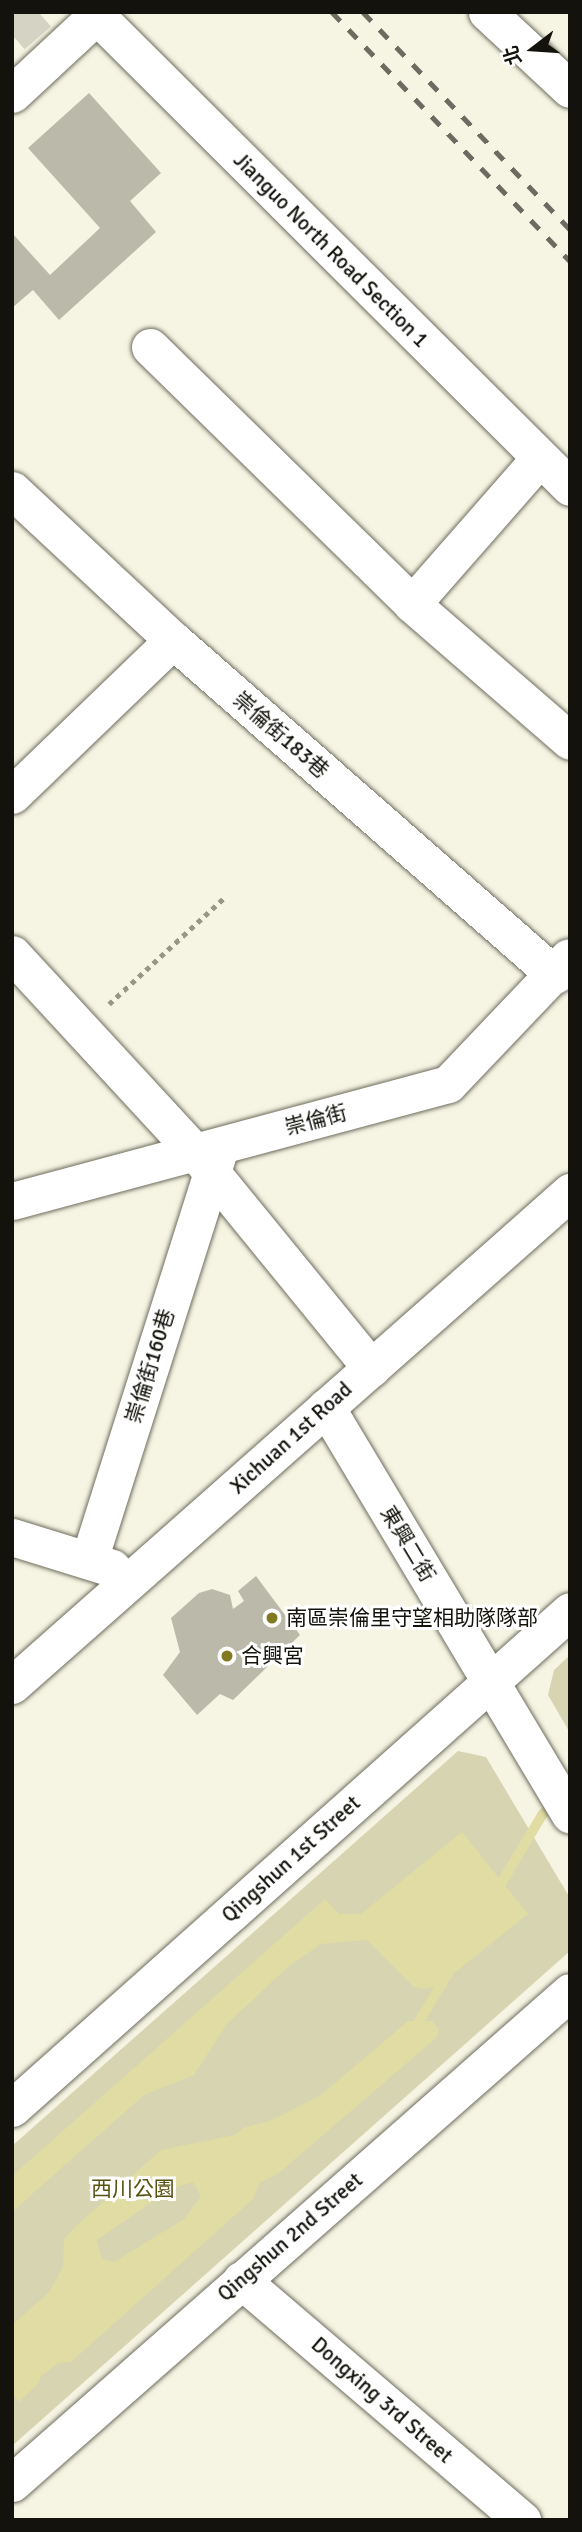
<!DOCTYPE html>
<html>
<head>
<meta charset="utf-8">
<style>
	body { margin:0 }
	#map { position:relative; width:582px; height:2532px; overflow:hidden; background:#f6f5e4; font-family:Signika,"Noto Sans TC",sans-serif }
	div>[style] { position:absolute }
	[style*='--x'] { left:calc(var(--x)*1px); top:calc(var(--y)*1px); width:calc(var(--w)*1px); rotate:calc(var(--a)*1deg) }
	.green>* { inset:0; background:#d7d4b1 }
	.water>* { inset:0; background:#e0dca3 }
	.stream>* { height:10px; margin:-5px; padding:0 5px; transform-origin:5px; border-radius:5px; background:#e0dca3 }
	.building>* { inset:0; background:#bbbaaa }
	.major-tunnel>* { height:38px; margin-top:-19px; transform-origin:0; background:repeating-linear-gradient(90deg,#d4d3c4 0 38px,transparent 0 57px) }
	.path>* { height:4.5px; margin-top:-2.25px; transform-origin:0; background:repeating-linear-gradient(90deg,#979689 0 5px,transparent 0 10px) }
	.roads { filter:drop-shadow(0 0 2px #6e6d5e) drop-shadow(0 0 2px #6e6d5e) }
	.minor>* { height:37px; margin:-18.5px; padding:0 18.5px; transform-origin:18.5px; border-radius:18.5px; background:#fff }
	.rail>* { height:5px; margin-top:-2.5px; transform-origin:0; background:repeating-linear-gradient(90deg,#6c6b61 0 12px,transparent 0 24px) }
	.dots>* { width:19px; height:19px; translate:-50% -50%; box-sizing:border-box; border:4px solid #fff; border-radius:50% }
	span { translate:-50% -50%; white-space:nowrap; text-align:center; line-height:1.15; -webkit-text-stroke:6px #fff; paint-order:stroke }
	.street-label { font-size:21px; color:#13120c }
	.poi-label { font-size:21px; color:#13120c }
	.left { translate:0 -50%; text-align:left }
	.park-label { font-size:21px; color:#585211 }
	.frame { position:absolute; inset:0; border:14px solid #13120c; pointer-events:none }
	.north { position:absolute; left:498px; top:14px; width:70px; height:70px; -webkit-text-stroke:5px #fff; paint-order:stroke; rotate:253deg; font-size:19px; font-weight:700; line-height:28px; text-align:center; color:#13120c }
	.north::after { content:''; display:block; margin:auto; width:24px; height:32px; background:#13120c; clip-path:polygon(50% 0,100% 100%,50% 72%,0 100%) }
</style>
</head>
<body>
<div id="map">
	<div class="green">
		<i style="clip-path:polygon(570px 1655px,570px 1733px,548px 1695px,554px 1670px)"></i>
		<i style="clip-path:polygon(458px 1751px,486px 1757px,570px 1898px,570px 1951px,12px 2446px,12px 2146px)"></i>
	</div>
	<div class="water">
		<i style="clip-path:polygon(462px 1832px,528px 1914px,437px 1987px,425px 1989px,414px 1987px,367px 1940px,321px 1944px,290px 1965px,227px 2024px,194px 2075px,144px 2095px,12px 2212px,12px 2176px,325px 1899px,339px 1914px,361px 1914px)"></i>
		<i style="clip-path:polygon(evenodd,408px 2021px,432px 2021px,439px 2029px,437px 2037px,279px 2173px,260px 2183px,253px 2199px,71px 2362px,58px 2363px,41px 2376px,38px 2384px,19px 2402px,12px 2394px,12px 2325px,49px 2292px,63px 2267px,64px 2239px,76px 2226px,161px 2150px,235px 2135px,243px 2128px,272px 2120px,321px 2095px,408px 2021px,193px 2182px,201px 2196px,184px 2219px,114px 2262px,102px 2259px,97px 2240px,171px 2189px,193px 2182px)"></i>
	</div>
	<div class="stream">
		<i style="--x:496;--y:1892;--w:90;--a:-59.1"></i>
		<i style="--x:542;--y:1815;--w:21;--a:-43"></i>
		<i style="--x:412;--y:2033;--w:71;--a:-58.8"></i>
	</div>
	<div class="building">
		<i style="clip-path:polygon(89px 93px,161px 173px,130px 201px,156px 232px,59px 320px,33px 290px,12px 308px,12px 233px,50px 275px,100px 228px,28px 148px)"></i>
		<i style="clip-path:polygon(256px 1576px,300px 1635px,233px 1700px,220px 1694px,197px 1715px,163px 1675px,180px 1652px,171px 1618px,199px 1593px,212px 1589px,230px 1595px,233px 1609px,244px 1601px,238px 1591px)"></i>
	</div>
	<div class="major-tunnel">
		<i style="--x:12;--y:35;--w:35;--a:-41"></i>
	</div>
	<div class="path">
		<i style="--x:109;--y:1004;--w:159;--a:-42.7"></i>
	</div>
	<div class="roads">
		<div class="minor">
			<i style="--x:93;--y:12;--w:673;--a:44.88"></i>
			<i style="--x:487;--y:12;--w:113;--a:42.9"></i>
			<i style="--x:12;--y:94;--w:115;--a:-42.9"></i>
			<i style="--x:150;--y:347;--w:367;--a:44.4"></i>
			<i style="--x:412;--y:604;--w:209;--a:40.9"></i>
			<i style="--x:12;--y:490;--w:220;--a:43"></i>
			<i style="--x:173;--y:640;--w:508;--a:41.25"></i>
			<i style="--x:412;--y:604;--w:193;--a:-48.8"></i>
			<i style="--x:12;--y:795;--w:223;--a:-43.9"></i>
			<i style="--x:12;--y:954;--w:270;--a:47.3"></i>
			<i style="--x:195;--y:1152;--w:279;--a:50.8"></i>
			<i style="--x:12;--y:1201;--w:451;--a:-15"></i>
			<i style="--x:448;--y:1084;--w:175;--a:-46.4"></i>
			<i style="--x:326;--y:1407;--w:475;--a:59.1"></i>
			<i style="--x:12;--y:1537;--w:105;--a:17.2"></i>
			<i style="--x:89;--y:1560;--w:426;--a:-72.4"></i>
			<i style="--x:12;--y:1685;--w:745;--a:-41.46"></i>
			<i style="--x:12;--y:2108;--w:747;--a:-41.69"></i>
			<i style="--x:241;--y:2280;--w:370;--a:40.5"></i>
			<i style="--x:12;--y:2483;--w:743;--a:-41.35"></i>
		</div>
	</div>
	<div class="rail">
		<i style="--x:332;--y:12;--w:344;--a:46.3"></i>
		<i style="--x:363;--y:12;--w:300;--a:46.4"></i>
	</div>
	<div class="dots">
		<i style="left:272px;top:1618px;background:#827a20"></i>
		<i style="left:227px;top:1656px;background:#827a20"></i>
	</div>
	<div class="street-label">
		<span style="left:331px;top:250px;rotate:45deg">Jianguo North Road Section 1</span>
		<span style="left:281px;top:735px;rotate:41deg">崇倫街183巷</span>
		<span style="left:316px;top:1120px;rotate:-15deg">崇倫街</span>
		<span style="left:150px;top:1366px;rotate:-73deg">崇倫街160巷</span>
		<span style="left:291px;top:1438px;rotate:-42deg">Xichuan 1st Road</span>
		<span style="left:408px;top:1544px;rotate:59deg">東興二街</span>
		<span style="left:291px;top:1859px;rotate:-42deg">Qingshun 1st Street</span>
		<span style="left:290px;top:2237px;rotate:-41deg">Qingshun 2nd Street</span>
		<span style="left:382px;top:2400px;rotate:41deg">Dongxing 3rd Street</span>
	</div>
	<div class="poi-label">
		<span class="left" style="left:286px;top:1618px">南區崇倫里守望相助隊隊部</span>
		<span class="left" style="left:241px;top:1656px">合興宮</span>
	</div>
	<div class="park-label">
		<span style="left:133px;top:2189px">西川公園</span>
	</div>
	<div class="frame"></div>
	<div class="north">北</div>
</div>
</body>
</html>
